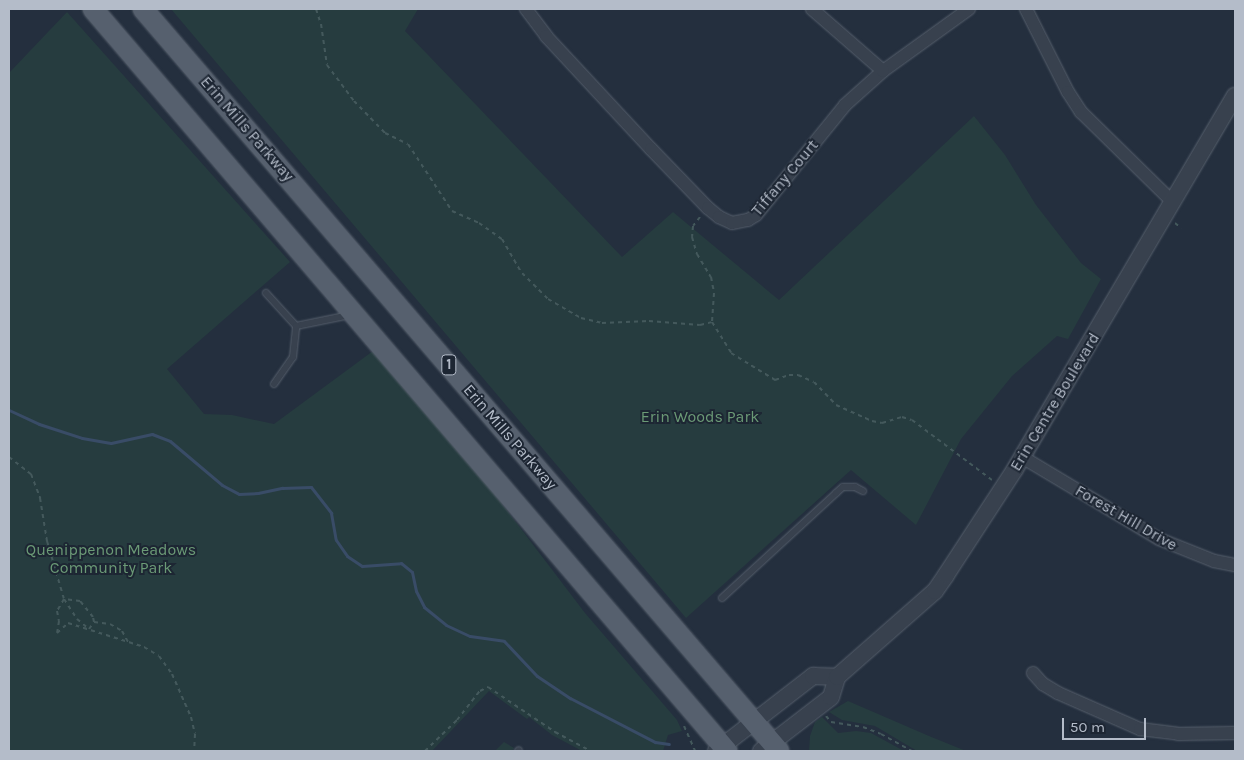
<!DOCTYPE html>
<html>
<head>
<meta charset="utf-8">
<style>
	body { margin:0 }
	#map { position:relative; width:1244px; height:760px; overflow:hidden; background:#242f3e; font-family:Karla,sans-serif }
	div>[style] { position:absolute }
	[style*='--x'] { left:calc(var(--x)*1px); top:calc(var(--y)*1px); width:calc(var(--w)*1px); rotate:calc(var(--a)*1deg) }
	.green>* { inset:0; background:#263c3f }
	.stream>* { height:3px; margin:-1.5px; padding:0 1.5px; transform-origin:1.5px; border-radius:1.5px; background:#394c67 }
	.path>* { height:2px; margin-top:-1px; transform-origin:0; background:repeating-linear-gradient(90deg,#44595c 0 4px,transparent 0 8px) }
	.roads { filter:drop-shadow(0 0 1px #565f6c) drop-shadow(0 0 1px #565f6c) }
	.service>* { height:6px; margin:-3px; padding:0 3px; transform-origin:3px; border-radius:3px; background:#38414e }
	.minor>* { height:12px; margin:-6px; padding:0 6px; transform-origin:6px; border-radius:6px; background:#38414e }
	.tertiary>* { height:16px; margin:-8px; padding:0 8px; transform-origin:8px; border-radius:8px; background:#38414e }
	.primary>* { height:20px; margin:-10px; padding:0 10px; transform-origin:10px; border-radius:10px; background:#56606e }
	span { translate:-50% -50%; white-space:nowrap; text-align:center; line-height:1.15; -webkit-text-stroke:4px #1d2633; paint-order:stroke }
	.shield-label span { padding:1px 4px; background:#1d2633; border:1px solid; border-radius:4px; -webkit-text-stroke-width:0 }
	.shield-label { font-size:15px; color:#b4bcc9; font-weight:700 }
	.street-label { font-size:16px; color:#b4bcc9 }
	.park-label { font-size:16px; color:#6b9a76 }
	.frame { position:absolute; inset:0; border:10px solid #b4bcc9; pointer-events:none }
	.scale { position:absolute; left:1062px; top:718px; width:84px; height:22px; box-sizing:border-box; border:2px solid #b4bcc9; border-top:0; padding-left:6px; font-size:15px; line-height:18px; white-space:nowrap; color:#b4bcc9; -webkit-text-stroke:4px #1d2633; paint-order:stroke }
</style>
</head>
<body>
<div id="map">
	<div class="green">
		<i style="clip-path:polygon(171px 9px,418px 9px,405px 31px,622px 257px,673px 212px,779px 300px,974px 116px,1005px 155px,1036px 205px,1081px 263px,1101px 279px,1068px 339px,1057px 336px,1012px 376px,961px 439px,916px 525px,851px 470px,686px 618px)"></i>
		<i style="clip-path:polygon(67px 12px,290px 262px,167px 369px,204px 414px,232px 415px,274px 424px,373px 351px,490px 488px,585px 613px,677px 720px,682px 731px,668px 735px,663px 751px,582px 751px,552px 735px,529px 717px,527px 719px,489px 691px,432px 751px,9px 751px,9px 73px)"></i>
		<i style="clip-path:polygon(848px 701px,929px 736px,966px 751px,917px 751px,875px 726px,842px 720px,829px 712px)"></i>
		<i style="clip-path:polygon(822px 717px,838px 733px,856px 731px,871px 733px,904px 751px,809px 751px,810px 736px,815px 722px)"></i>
		<i style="clip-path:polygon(504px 742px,514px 748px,512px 751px,495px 751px)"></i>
	</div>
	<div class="stream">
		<i style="--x:9;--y:410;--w:33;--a:25"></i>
		<i style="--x:39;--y:424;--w:45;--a:18"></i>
		<i style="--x:82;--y:438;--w:29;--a:10"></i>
		<i style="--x:111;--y:443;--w:42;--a:-12.4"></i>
		<i style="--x:152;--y:434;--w:19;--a:21"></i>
		<i style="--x:170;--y:441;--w:68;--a:40.2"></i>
		<i style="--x:222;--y:485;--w:19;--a:28"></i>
		<i style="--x:239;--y:494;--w:19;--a:-3"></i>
		<i style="--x:258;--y:493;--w:25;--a:-12"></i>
		<i style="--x:282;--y:488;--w:29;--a:-2"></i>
		<i style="--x:311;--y:487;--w:33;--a:52"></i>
		<i style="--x:331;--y:513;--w:27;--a:80"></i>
		<i style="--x:336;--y:540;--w:19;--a:55"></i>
		<i style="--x:347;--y:556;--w:18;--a:34"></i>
		<i style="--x:362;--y:566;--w:39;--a:-4"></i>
		<i style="--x:401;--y:563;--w:14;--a:39"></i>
		<i style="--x:412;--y:572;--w:19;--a:78"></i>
		<i style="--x:416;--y:591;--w:18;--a:63"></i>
		<i style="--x:424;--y:607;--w:28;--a:39"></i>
		<i style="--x:446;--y:625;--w:26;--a:25"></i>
		<i style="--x:470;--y:636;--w:34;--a:8"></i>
		<i style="--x:504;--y:641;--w:48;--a:46.7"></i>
		<i style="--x:537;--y:676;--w:40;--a:34"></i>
		<i style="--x:570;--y:698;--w:96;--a:27.4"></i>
		<i style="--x:655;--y:742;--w:14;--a:8"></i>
	</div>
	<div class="path">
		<i style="--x:316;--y:9;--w:16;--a:72"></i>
		<i style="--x:321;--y:24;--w:41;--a:81.7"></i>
		<i style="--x:327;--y:65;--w:45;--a:53.1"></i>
		<i style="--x:354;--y:101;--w:45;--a:45.9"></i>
		<i style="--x:385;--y:133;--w:25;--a:26"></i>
		<i style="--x:408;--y:144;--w:80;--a:56.7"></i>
		<i style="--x:452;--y:211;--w:30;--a:24"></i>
		<i style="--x:479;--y:223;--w:28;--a:35"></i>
		<i style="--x:502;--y:239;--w:39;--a:60"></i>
		<i style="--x:522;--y:273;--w:37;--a:45"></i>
		<i style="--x:548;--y:299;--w:38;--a:30"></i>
		<i style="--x:581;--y:318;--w:22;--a:13"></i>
		<i style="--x:602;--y:323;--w:47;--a:-2.4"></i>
		<i style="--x:649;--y:321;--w:51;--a:4.5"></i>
		<i style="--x:700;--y:325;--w:12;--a:-14"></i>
		<i style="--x:700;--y:217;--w:11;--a:128"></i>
		<i style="--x:693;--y:226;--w:11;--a:95"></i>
		<i style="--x:692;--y:237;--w:18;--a:74"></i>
		<i style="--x:697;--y:254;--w:27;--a:59"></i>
		<i style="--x:711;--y:277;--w:16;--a:79"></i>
		<i style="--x:714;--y:293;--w:29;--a:94"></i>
		<i style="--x:712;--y:322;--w:36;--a:58"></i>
		<i style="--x:731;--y:353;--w:52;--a:31.5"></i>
		<i style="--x:775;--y:380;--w:15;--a:-20"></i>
		<i style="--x:789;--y:375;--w:9;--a:0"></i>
		<i style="--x:798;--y:375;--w:17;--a:24"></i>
		<i style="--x:814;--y:382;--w:32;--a:46"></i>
		<i style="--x:836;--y:405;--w:39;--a:24"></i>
		<i style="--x:872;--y:421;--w:10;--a:11"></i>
		<i style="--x:882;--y:423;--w:21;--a:-17"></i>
		<i style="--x:902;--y:417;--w:10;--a:17"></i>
		<i style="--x:912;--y:420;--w:100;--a:36.9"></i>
		<i style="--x:1175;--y:223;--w:8;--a:40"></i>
		<i style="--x:9;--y:457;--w:28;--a:38"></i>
		<i style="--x:31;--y:474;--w:26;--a:69"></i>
		<i style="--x:40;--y:498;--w:44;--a:80.8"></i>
		<i style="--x:47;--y:541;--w:60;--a:73.7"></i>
		<i style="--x:64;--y:599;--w:24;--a:57"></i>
		<i style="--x:77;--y:619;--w:16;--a:40"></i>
		<i style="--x:89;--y:629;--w:9;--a:-54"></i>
		<i style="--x:94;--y:622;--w:5;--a:-101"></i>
		<i style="--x:93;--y:617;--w:21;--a:-129"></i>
		<i style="--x:80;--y:601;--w:16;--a:-173"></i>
		<i style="--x:64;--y:599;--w:14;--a:120"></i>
		<i style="--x:57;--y:611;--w:10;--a:79"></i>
		<i style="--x:59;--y:621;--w:12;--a:99"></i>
		<i style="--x:94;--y:622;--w:16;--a:7"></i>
		<i style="--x:110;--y:624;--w:14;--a:30"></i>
		<i style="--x:122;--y:631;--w:13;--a:61"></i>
		<i style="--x:57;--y:633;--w:15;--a:-42"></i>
		<i style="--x:68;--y:623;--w:80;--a:17.5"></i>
		<i style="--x:144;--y:647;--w:17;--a:31"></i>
		<i style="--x:159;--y:656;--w:22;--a:54"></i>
		<i style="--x:172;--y:674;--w:47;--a:66.2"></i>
		<i style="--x:191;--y:717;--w:17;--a:77"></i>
		<i style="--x:195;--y:734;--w:17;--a:93"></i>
		<i style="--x:826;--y:716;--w:8;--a:50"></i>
		<i style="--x:831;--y:722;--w:32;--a:9"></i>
		<i style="--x:863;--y:727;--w:19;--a:21"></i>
		<i style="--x:881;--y:734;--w:35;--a:29"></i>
		<i style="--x:684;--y:726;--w:27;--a:66"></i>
		<i style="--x:425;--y:751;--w:45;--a:-44.1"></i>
		<i style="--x:457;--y:720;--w:37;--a:-52"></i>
		<i style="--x:480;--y:691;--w:9;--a:-27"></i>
		<i style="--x:488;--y:687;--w:81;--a:33.9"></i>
		<i style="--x:555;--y:732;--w:40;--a:28"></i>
	</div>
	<div class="roads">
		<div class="service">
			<i style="--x:266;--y:293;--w:45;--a:47.7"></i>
			<i style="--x:296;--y:326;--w:55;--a:-11.5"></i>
			<i style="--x:274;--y:384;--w:33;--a:-55"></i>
			<i style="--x:293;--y:357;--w:31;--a:-84"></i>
			<i style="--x:722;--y:598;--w:155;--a:-42.6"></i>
			<i style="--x:836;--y:493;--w:9;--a:-41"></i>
			<i style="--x:843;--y:487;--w:12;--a:0"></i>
			<i style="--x:855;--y:487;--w:9;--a:27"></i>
			<i style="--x:518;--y:751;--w:1;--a:-45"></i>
		</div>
		<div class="minor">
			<i style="--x:526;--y:9;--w:34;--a:53"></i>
			<i style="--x:546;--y:36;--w:154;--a:47.1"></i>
			<i style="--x:651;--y:149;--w:82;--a:46"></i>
			<i style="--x:708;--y:208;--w:14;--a:39"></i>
			<i style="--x:719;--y:217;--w:14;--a:25"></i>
			<i style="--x:732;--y:223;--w:16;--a:-11"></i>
			<i style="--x:748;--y:220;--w:9;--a:-32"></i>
			<i style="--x:756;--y:215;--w:141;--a:-51"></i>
			<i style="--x:845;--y:105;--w:51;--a:-41.8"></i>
			<i style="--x:883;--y:71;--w:106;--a:-35.8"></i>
			<i style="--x:812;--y:9;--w:94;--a:41.1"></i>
			<i style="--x:1026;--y:9;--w:93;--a:63.2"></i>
			<i style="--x:1068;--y:92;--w:24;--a:57"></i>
			<i style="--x:1081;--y:112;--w:129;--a:44.4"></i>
			<i style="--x:1022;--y:457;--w:160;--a:30.9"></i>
			<i style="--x:1159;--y:539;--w:59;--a:21.8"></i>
			<i style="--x:1214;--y:561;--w:21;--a:11"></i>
			<i style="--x:1033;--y:673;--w:15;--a:48"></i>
			<i style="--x:1043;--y:684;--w:17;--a:31"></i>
			<i style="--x:1058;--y:693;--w:90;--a:23.7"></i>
			<i style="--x:1140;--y:729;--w:38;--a:7"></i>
			<i style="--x:1178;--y:734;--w:57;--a:-1"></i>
		</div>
		<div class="tertiary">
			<i style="--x:716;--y:751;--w:123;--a:-37.7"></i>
			<i style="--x:813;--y:676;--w:24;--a:2"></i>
			<i style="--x:761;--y:751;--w:88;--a:-37.6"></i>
			<i style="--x:831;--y:697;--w:21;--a:-73"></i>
			<i style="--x:837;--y:677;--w:130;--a:-41.3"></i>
			<i style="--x:935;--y:591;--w:19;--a:-55"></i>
			<i style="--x:946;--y:575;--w:126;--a:-56.9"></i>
			<i style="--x:1015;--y:469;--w:433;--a:-59.5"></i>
		</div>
		<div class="primary">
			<i style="--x:93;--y:9;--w:976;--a:49.49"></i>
			<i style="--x:143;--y:9;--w:977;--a:49.4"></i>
		</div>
	</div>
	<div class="shield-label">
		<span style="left:449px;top:365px">1</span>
	</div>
	<div class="street-label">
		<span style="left:247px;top:129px;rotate:49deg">Erin Mills Parkway</span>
		<span style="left:785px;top:178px;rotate:-50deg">Tiffany Court</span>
		<span style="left:1055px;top:402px;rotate:-59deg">Erin Centre Boulevard</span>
		<span style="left:510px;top:437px;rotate:49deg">Erin Mills Parkway</span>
		<span style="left:1126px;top:518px;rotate:30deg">Forest Hill Drive</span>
	</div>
	<div class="park-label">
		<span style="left:700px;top:417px">Erin Woods Park</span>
		<span style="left:111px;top:559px">Quenippenon Meadows<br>Community Park</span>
	</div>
	<div class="frame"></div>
	<div class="scale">50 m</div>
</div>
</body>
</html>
